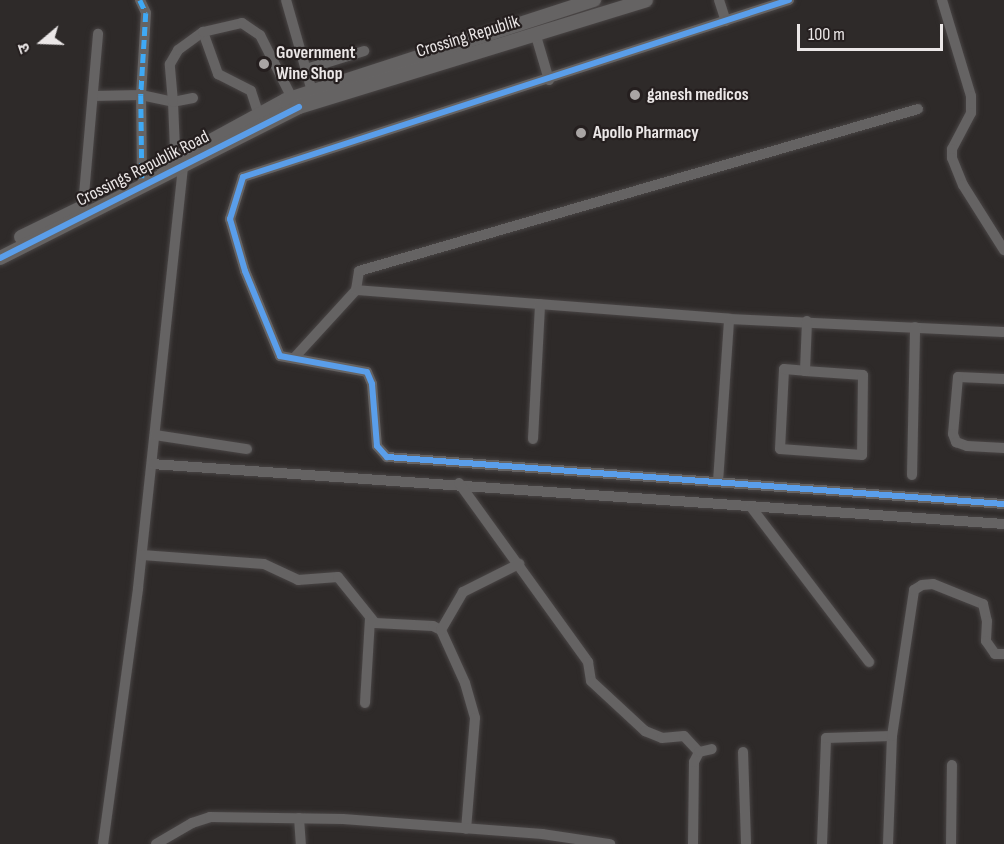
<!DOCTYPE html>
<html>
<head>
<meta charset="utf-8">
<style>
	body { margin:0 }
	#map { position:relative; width:1004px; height:844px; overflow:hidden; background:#2e2a29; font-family:"Sofia Sans Condensed","Noto Sans Devanagari",sans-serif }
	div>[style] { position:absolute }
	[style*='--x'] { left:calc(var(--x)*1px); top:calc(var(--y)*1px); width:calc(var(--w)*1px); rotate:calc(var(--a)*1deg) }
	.roads { filter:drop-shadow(0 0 2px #494545) drop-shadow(0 0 2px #494545) }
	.minor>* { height:10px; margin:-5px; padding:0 5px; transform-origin:5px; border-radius:5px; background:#656363 }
	.tertiary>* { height:14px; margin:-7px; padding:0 7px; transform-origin:7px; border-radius:7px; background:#656363 }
	.quiet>* { height:4.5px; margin-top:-2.25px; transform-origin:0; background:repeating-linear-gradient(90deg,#3fa9f5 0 9px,transparent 0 13.5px) }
	.cycleway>* { height:6px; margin:-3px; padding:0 3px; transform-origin:3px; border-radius:3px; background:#5a9eea }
	.dots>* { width:16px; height:16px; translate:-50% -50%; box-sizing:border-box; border:3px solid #251f1f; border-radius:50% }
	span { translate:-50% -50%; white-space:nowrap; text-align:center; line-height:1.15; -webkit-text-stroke:4.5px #251f1f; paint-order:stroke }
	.street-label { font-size:18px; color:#ebe7e7 }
	.poi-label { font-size:18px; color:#ebe7e7; font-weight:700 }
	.left { translate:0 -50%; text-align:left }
	.north { position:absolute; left:12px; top:12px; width:60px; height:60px; -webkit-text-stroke:4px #251f1f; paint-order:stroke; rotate:251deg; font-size:16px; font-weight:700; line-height:24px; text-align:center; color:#ebe7e7 }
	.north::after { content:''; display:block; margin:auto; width:21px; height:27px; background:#ebe7e7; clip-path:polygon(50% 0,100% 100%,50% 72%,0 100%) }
	.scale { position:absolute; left:797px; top:24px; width:146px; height:27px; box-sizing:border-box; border:3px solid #ebe7e7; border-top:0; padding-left:8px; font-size:18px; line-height:21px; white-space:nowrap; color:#ebe7e7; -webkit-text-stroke:4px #251f1f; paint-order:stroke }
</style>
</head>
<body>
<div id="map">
	<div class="roads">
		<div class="minor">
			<i style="--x:140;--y:0;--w:14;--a:65"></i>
			<i style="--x:146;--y:13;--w:82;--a:93.5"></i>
			<i style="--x:141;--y:95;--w:83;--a:89.3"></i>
			<i style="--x:286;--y:0;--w:95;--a:74.1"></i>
			<i style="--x:719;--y:0;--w:22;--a:72"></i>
			<i style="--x:789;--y:0;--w:574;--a:162.04"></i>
			<i style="--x:243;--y:177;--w:44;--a:107.2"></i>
			<i style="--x:230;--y:219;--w:54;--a:73.9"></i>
			<i style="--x:245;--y:271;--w:92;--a:67.6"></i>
			<i style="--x:280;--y:356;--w:88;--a:10.4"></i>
			<i style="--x:367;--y:372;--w:13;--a:67"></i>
			<i style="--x:372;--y:384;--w:62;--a:85.4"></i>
			<i style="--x:377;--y:446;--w:15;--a:48"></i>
			<i style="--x:387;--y:457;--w:619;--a:4.36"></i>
			<i style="--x:942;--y:0;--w:100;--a:73.2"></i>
			<i style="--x:971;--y:96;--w:17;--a:90"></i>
			<i style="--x:971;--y:113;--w:41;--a:117.8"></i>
			<i style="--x:952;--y:149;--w:9;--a:90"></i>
			<i style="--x:952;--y:158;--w:29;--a:68"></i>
			<i style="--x:963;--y:185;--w:77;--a:57.8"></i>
			<i style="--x:203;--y:32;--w:45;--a:70.3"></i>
			<i style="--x:218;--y:74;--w:37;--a:27"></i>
			<i style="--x:251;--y:91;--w:25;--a:72"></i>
			<i style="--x:536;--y:36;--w:46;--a:73.5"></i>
			<i style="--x:306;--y:69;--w:61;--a:-17.2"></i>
			<i style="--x:93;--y:96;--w:48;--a:-1.2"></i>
			<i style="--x:141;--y:95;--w:33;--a:12"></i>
			<i style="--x:173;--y:102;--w:47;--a:87.6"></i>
			<i style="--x:175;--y:149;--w:20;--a:66"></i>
			<i style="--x:183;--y:167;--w:424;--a:96.1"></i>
			<i style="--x:138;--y:589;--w:257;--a:97.8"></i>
			<i style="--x:193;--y:98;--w:20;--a:169"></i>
			<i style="--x:173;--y:102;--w:38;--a:-95"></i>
			<i style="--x:170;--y:64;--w:16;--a:-60"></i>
			<i style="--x:178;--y:50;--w:31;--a:-36"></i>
			<i style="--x:203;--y:32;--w:40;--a:-13"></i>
			<i style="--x:242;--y:23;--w:22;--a:34"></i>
			<i style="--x:260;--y:35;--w:71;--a:63.1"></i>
			<i style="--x:83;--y:206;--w:173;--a:-85"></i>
			<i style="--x:356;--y:290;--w:19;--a:-81"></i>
			<i style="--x:359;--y:271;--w:582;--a:-16.16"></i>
			<i style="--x:294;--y:358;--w:92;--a:-47.6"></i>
			<i style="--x:356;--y:290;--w:374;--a:4.4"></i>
			<i style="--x:729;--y:319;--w:275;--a:2.7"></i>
			<i style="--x:805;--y:371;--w:58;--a:3.9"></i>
			<i style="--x:863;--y:375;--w:80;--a:90.7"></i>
			<i style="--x:862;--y:455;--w:82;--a:-175.8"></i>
			<i style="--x:780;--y:449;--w:80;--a:-87.1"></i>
			<i style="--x:784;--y:369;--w:21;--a:5"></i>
			<i style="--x:805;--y:371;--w:50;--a:-87.7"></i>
			<i style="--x:1004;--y:379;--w:46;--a:-177.5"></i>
			<i style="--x:958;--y:377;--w:57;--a:95"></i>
			<i style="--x:953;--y:434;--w:9;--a:69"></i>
			<i style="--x:956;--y:442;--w:12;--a:20"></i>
			<i style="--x:967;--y:446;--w:37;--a:3"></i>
			<i style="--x:155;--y:435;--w:93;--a:8.7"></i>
			<i style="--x:533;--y:439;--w:135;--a:-87"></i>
			<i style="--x:152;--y:464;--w:854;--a:4.03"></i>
			<i style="--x:912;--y:475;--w:148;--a:-88.8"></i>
			<i style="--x:718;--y:482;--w:163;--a:-86.1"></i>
			<i style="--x:459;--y:483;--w:221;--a:54.2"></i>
			<i style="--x:588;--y:662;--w:19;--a:81"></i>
			<i style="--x:591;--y:681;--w:74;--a:42.8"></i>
			<i style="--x:645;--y:731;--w:18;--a:22"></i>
			<i style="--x:662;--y:738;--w:22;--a:-5"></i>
			<i style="--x:684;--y:736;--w:22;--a:47"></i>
			<i style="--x:751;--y:507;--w:195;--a:52.7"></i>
			<i style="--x:142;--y:555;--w:122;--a:4.2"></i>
			<i style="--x:264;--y:564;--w:38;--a:25"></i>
			<i style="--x:298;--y:580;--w:40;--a:-4.3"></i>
			<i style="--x:338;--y:577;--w:59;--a:51.2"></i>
			<i style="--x:375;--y:623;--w:58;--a:3"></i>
			<i style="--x:433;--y:626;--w:9;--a:27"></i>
			<i style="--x:441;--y:630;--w:58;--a:65.6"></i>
			<i style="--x:465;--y:683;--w:36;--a:74"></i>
			<i style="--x:475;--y:718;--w:111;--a:94.6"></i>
			<i style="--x:441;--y:630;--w:44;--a:-59.9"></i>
			<i style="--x:463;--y:592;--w:63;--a:-26.6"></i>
			<i style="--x:365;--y:703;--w:84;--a:-86.6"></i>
			<i style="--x:743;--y:752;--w:92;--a:88.1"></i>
			<i style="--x:299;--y:818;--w:26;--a:86"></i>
			<i style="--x:156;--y:844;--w:42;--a:-30.3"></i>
			<i style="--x:192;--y:823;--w:19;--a:-18"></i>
			<i style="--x:210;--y:817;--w:133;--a:0.9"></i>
			<i style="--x:343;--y:819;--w:200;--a:4.3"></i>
			<i style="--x:542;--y:834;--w:69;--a:8.4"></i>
			<i style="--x:693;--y:844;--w:82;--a:-89.3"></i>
			<i style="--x:694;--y:762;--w:11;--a:-63"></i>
			<i style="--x:699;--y:752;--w:13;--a:-13"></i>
			<i style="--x:822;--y:844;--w:106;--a:-87.8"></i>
			<i style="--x:826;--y:738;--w:66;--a:-1.7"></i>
			<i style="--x:888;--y:844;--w:108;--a:-87.9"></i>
			<i style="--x:892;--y:736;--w:148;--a:-81.4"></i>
			<i style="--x:914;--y:590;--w:9;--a:-32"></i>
			<i style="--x:922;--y:585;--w:11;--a:-5"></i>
			<i style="--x:933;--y:584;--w:54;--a:21.8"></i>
			<i style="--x:983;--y:604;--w:17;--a:77"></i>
			<i style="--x:987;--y:621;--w:20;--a:93"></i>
			<i style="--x:986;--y:641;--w:16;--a:55"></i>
			<i style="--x:995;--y:654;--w:9;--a:0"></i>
			<i style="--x:951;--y:844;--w:79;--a:-89.3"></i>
		</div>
		<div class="tertiary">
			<i style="--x:163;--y:167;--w:140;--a:-28.6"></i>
			<i style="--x:286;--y:100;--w:324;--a:-18"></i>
			<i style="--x:21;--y:237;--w:64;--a:-25.8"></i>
			<i style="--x:0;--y:258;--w:335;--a:-26.8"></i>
			<i style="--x:299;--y:107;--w:363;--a:-17.1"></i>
		</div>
	</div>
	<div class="quiet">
		<i style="--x:140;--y:0;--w:14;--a:65"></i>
		<i style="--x:146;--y:13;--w:82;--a:93.5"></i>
		<i style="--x:141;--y:95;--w:83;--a:89.3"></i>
	</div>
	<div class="cycleway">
		<i style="--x:789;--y:0;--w:574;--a:162.04"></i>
		<i style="--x:243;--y:177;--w:44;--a:107.2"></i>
		<i style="--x:230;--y:219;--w:54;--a:73.9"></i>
		<i style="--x:245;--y:271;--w:92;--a:67.6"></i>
		<i style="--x:280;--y:356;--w:88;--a:10.4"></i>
		<i style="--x:367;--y:372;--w:13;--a:67"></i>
		<i style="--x:372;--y:384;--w:62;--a:85.4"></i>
		<i style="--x:377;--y:446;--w:15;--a:48"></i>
		<i style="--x:387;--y:457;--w:619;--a:4.36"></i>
		<i style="--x:0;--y:258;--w:335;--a:-26.8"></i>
	</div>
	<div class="dots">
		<i style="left:264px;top:64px;background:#a9a5a4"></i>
		<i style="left:635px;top:95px;background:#a9a5a4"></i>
		<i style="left:581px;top:133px;background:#a9a5a4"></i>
	</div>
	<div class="street-label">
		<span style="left:468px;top:37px;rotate:-17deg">Crossing Republik</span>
		<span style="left:143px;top:169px;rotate:-27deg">Crossings Republik Road</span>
	</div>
	<div class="poi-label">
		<span class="left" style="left:276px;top:64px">Government<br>Wine Shop</span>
		<span class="left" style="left:647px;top:95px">ganesh medicos</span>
		<span class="left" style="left:593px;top:133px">Apollo Pharmacy</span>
	</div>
	<div class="north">उ</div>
	<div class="scale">100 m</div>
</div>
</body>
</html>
